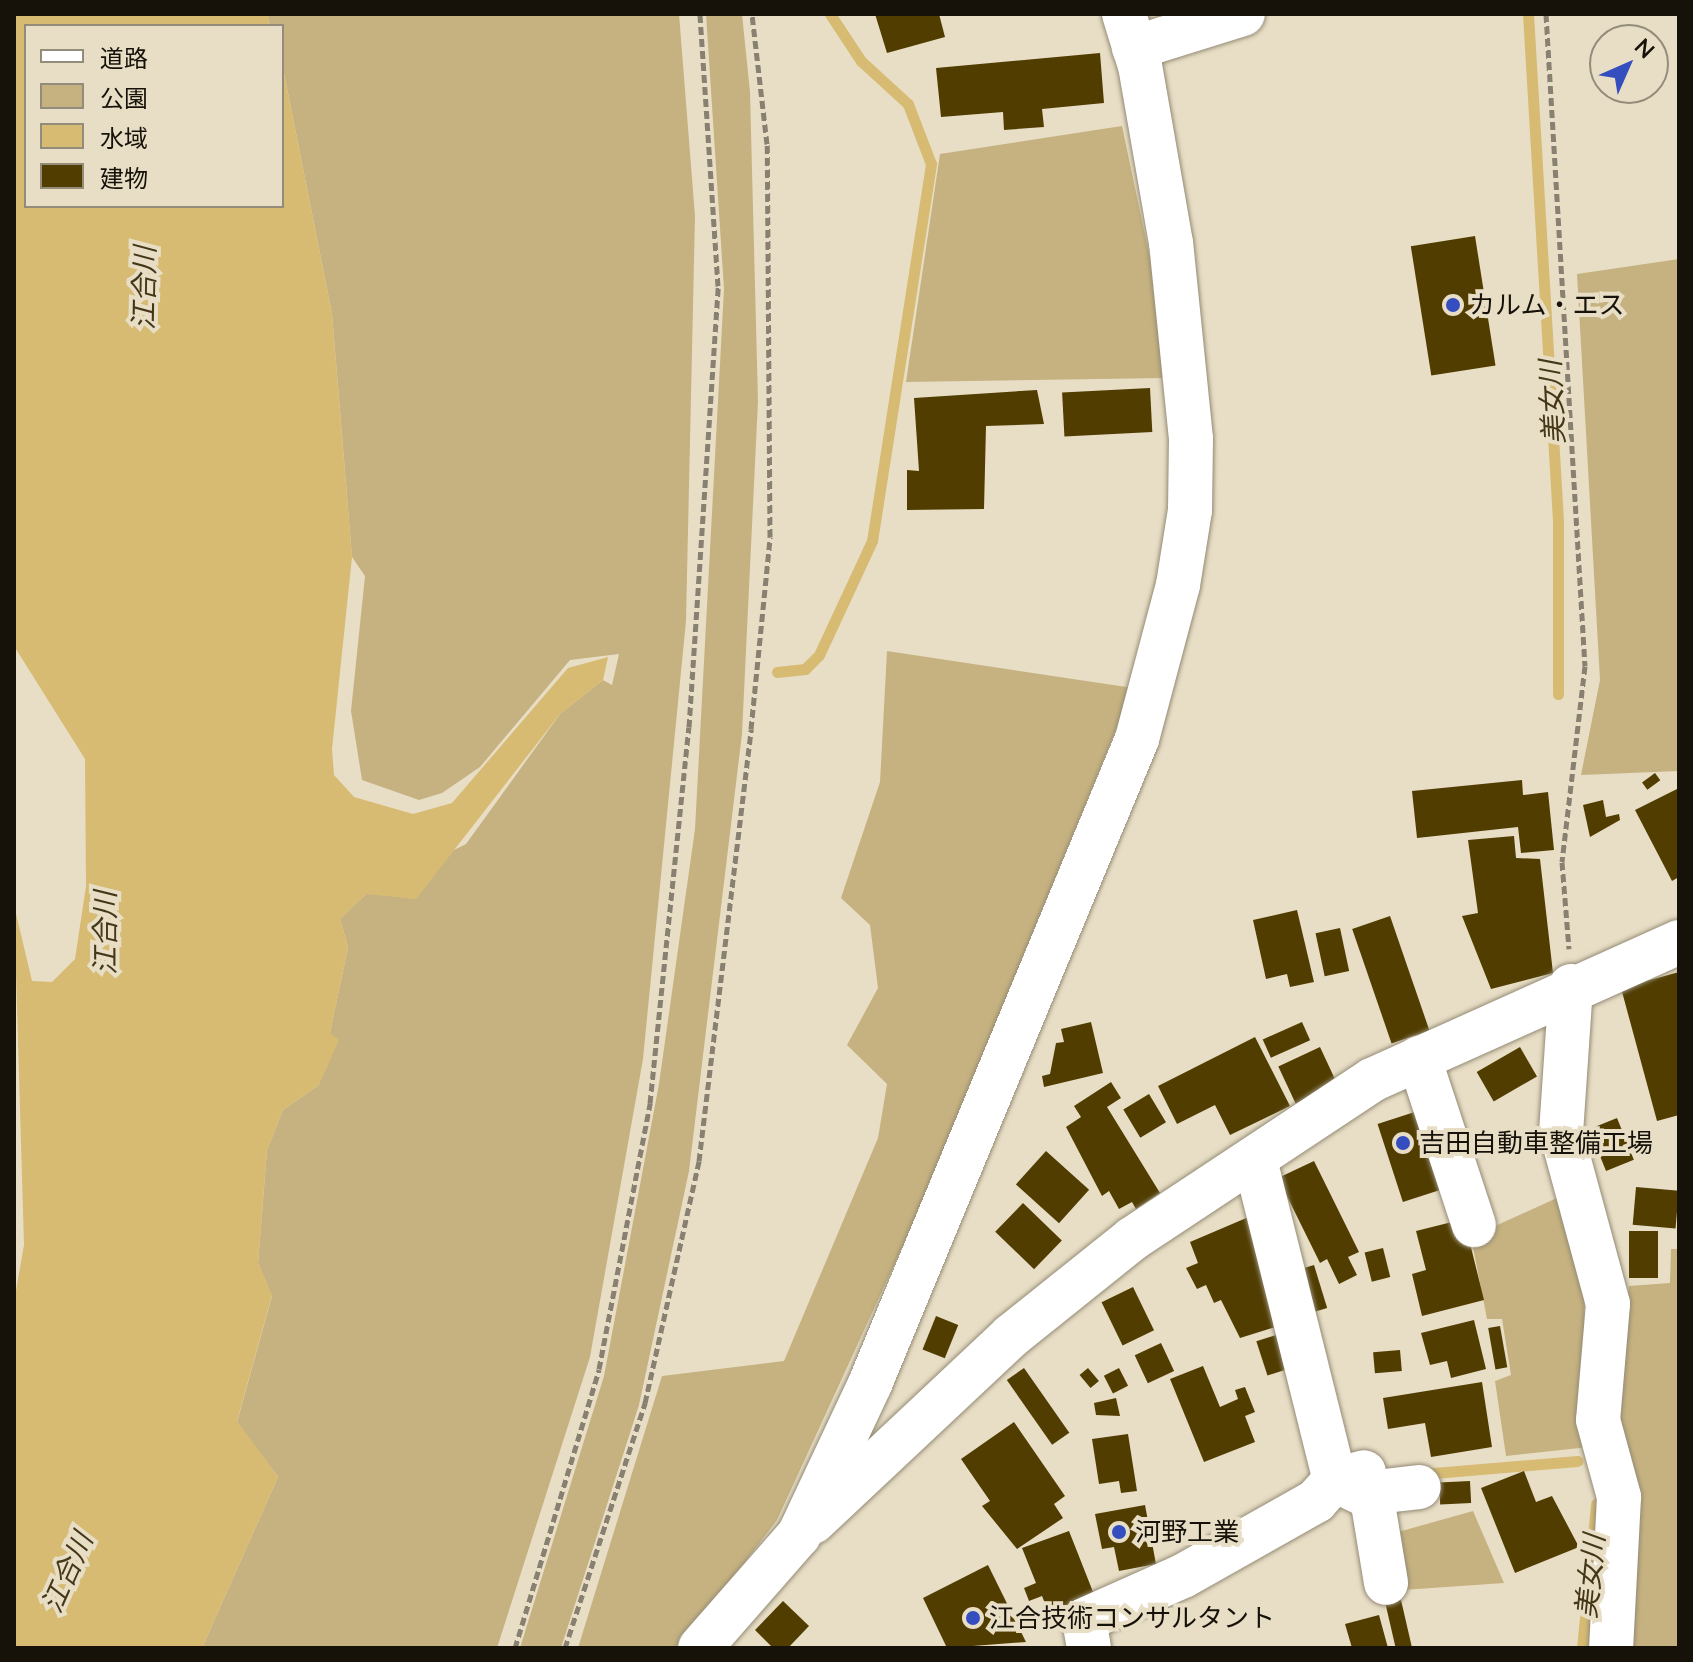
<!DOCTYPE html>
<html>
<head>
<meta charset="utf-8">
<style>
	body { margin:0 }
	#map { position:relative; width:1693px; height:1662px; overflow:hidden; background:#e8dec6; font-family:Lato,"Noto Sans JP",sans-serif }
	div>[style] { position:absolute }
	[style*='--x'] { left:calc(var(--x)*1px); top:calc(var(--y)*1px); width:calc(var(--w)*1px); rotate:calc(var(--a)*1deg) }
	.green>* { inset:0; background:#c6b280 }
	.water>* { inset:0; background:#d7bb73 }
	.stream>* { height:11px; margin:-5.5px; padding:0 5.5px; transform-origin:5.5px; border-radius:5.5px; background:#d7bb73 }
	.building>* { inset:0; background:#513d00; transform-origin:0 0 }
	.path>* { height:5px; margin-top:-2.5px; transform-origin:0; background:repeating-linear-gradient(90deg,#888070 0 8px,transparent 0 12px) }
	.roads { filter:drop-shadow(0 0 2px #948b75) drop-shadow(0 0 2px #948b75) }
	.minor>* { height:44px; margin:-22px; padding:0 22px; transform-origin:22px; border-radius:22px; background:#fff }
	.dots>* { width:22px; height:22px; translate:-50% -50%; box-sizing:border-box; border:4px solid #e8dec6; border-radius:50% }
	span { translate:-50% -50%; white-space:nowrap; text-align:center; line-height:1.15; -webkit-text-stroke:8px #e8dec6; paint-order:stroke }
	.poi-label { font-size:26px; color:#16120a }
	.left { translate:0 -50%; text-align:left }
	.water-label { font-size:28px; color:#443717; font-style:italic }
	.frame { position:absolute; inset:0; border:16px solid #16120a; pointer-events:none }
	.legend { position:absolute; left:24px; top:24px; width:260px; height:184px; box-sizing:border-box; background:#e8dec6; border:2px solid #948c7b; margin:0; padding:10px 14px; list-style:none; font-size:24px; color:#16120a }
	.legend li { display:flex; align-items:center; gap:16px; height:40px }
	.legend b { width:40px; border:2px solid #948c7b }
	.north { position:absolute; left:1589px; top:24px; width:80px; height:80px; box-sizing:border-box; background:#e8dec6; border:2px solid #948c7b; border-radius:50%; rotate:45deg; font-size:22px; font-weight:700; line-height:32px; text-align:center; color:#16120a }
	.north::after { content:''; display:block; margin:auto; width:28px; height:36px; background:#344ebf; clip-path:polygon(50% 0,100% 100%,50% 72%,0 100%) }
</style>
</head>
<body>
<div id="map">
	<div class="green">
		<i style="clip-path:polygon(267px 14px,679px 14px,695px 216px,686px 621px,643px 1059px,590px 1357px,497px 1648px,202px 1648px,278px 1477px,237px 1422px,272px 1296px,258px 1263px,267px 1150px,283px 1110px,319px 1085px,348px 947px,340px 919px,366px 894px,466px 844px,560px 714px,603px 680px,612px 685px,619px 654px,570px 660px,480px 767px,442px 793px,419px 800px,362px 780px,351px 711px,365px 576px,352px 557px,332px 314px,282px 63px,282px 26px,270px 26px)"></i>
		<i style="clip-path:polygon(706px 14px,742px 14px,750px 92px,758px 401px,742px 734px,689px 1171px,639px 1405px,561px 1648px,520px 1648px,604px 1376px,659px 1084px,695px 829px,724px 289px)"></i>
		<i style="clip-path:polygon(1122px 126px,1150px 259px,1165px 378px,906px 382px,940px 154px)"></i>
		<i style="clip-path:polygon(1679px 259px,1679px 771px,1581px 775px,1600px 680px,1577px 274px)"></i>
		<i style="clip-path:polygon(887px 651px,1133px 688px,922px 1204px,777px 1520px,679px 1648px,578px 1648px,662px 1376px,784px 1361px,878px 1138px,887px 1084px,847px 1045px,878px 988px,870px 925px,841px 898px,880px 782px)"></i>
		<i style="clip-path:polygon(1559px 1197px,1583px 1271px,1589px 1447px,1506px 1456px,1495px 1381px,1511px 1375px,1502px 1319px,1487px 1319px,1471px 1237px)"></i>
		<i style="clip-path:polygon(1671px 1249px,1679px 1249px,1679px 1648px,1629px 1648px,1612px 1430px,1629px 1286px,1670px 1283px)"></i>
		<i style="clip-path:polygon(1473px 1511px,1504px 1583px,1403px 1590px,1391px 1534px)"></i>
	</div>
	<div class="water">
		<i style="clip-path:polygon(14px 14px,267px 14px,270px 26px,26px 26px,26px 206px,282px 206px,282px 63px,332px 314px,352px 557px,332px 749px,334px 775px,354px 797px,413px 814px,452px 803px,568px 668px,608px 657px,603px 680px,560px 714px,416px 899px,366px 894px,340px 919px,348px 947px,330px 1033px,339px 1040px,319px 1085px,283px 1110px,267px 1150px,258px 1263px,272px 1295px,237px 1421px,278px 1477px,202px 1648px,14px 1648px,14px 1302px,24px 1245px,14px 905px,32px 981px,52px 982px,75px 959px,86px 886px,85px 759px,14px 646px)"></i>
	</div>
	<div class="stream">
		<i style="--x:1528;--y:14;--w:508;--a:86.61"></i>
		<i style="--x:1558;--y:521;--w:173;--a:90"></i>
		<i style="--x:777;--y:672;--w:28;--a:-6"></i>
		<i style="--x:805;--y:669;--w:20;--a:-45"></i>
		<i style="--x:819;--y:655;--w:126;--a:-65.1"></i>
		<i style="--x:872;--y:541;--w:382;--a:-81.1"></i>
		<i style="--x:931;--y:164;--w:64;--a:-111"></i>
		<i style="--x:908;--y:104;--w:64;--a:-137.5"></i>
		<i style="--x:861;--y:61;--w:56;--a:-123.4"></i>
		<i style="--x:1422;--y:1474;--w:156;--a:-4.8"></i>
		<i style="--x:1582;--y:1648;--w:145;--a:-84.4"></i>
	</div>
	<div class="building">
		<i style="clip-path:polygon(875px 14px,939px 14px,945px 37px,887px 53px)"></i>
		<i style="clip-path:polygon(1100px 53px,1104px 103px,1042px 109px,1044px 127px,1004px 130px,1003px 112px,941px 117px,936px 68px)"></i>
		<i style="left:1475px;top:236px;width:131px;height:65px;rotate:81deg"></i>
		<i style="left:1150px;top:388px;width:44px;height:88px;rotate:87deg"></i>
		<i style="clip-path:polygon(1037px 390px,1044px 424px,986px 426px,984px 509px,907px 510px,907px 470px,919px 471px,914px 398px)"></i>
		<i style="left:1655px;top:773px;width:9px;height:16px;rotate:54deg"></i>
		<i style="clip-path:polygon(1522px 780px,1523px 795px,1548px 792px,1554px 850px,1521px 853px,1518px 827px,1417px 838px,1412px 791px)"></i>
		<i style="clip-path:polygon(1679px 788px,1679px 877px,1672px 881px,1635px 810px)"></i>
		<i style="clip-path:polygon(1603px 800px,1606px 817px,1619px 814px,1620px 820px,1590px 837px,1583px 805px)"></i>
		<i style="clip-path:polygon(1514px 836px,1516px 858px,1540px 859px,1553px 973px,1491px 989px,1462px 916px,1478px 913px,1468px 840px)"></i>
		<i style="clip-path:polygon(1297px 910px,1314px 982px,1290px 987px,1287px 974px,1266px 979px,1253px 920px)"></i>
		<i style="left:1390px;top:916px;width:121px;height:40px;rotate:71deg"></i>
		<i style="left:1340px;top:928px;width:44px;height:25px;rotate:78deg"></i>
		<i style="clip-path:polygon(1679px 972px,1679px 1115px,1657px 1121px,1621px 988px)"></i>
		<i style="clip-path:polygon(1091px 1022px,1103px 1073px,1044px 1087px,1042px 1076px,1050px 1074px,1056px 1043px,1064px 1042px,1061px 1029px)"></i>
		<i style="left:1302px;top:1022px;width:20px;height:43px;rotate:66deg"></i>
		<i style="clip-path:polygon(1255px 1037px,1290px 1106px,1230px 1135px,1215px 1105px,1177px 1124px,1158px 1086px)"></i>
		<i style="left:1320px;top:1047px;width:41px;height:46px;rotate:65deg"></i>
		<i style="left:1520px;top:1047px;width:34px;height:50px;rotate:60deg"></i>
		<i style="clip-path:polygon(1111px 1082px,1121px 1098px,1107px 1107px,1160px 1193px,1136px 1209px,1132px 1202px,1119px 1209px,1109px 1191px,1102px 1196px,1066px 1127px,1081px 1117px,1074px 1106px)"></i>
		<i style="left:1149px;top:1094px;width:33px;height:30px;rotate:59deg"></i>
		<i style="left:1427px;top:1108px;width:82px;height:52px;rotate:72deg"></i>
		<i style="left:1617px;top:1118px;width:45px;height:30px;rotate:68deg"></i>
		<i style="left:1046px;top:1151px;width:58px;height:45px;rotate:42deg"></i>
		<i style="clip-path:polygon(1314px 1161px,1359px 1252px,1348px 1257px,1357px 1275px,1339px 1284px,1327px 1259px,1320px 1263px,1278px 1178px)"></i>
		<i style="left:1636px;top:1187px;width:43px;height:38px;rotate:5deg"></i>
		<i style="left:1023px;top:1203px;width:54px;height:40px;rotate:44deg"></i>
		<i style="clip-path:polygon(1251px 1216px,1285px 1324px,1240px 1338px,1221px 1300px,1214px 1303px,1206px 1285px,1197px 1289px,1186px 1268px,1198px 1263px,1190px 1242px)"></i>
		<i style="clip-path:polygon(1464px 1219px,1484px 1300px,1422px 1316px,1412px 1274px,1426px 1270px,1416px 1231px)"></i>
		<i style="left:1629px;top:1231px;width:29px;height:47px"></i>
		<i style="left:1383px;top:1248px;width:30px;height:19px;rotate:76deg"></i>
		<i style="left:1314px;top:1265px;width:45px;height:19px;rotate:73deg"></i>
		<i style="left:1133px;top:1287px;width:48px;height:35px;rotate:64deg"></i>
		<i style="left:936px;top:1316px;width:24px;height:36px;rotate:22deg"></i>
		<i style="clip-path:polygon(1474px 1320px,1486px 1369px,1451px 1378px,1447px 1361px,1430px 1365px,1421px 1333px)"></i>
		<i style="left:1500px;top:1326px;width:42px;height:12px;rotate:80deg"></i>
		<i style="left:1282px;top:1333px;width:36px;height:27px;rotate:72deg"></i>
		<i style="left:1161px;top:1343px;width:31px;height:29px;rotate:65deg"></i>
		<i style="left:1400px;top:1350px;width:21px;height:27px;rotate:85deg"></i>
		<i style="clip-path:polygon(1203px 1366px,1220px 1407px,1238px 1399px,1235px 1390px,1245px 1387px,1255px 1412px,1245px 1416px,1255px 1442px,1204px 1462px,1170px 1379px)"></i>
		<i style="left:1024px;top:1368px;width:79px;height:21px;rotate:55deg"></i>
		<i style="left:1088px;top:1368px;width:17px;height:11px;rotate:50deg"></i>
		<i style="left:1119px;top:1368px;width:20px;height:17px;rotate:63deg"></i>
		<i style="clip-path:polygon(1482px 1382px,1492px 1447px,1431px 1457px,1425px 1423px,1388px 1429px,1383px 1398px)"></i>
		<i style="clip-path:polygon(1116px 1398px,1120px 1416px,1096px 1415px,1094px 1403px)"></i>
		<i style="clip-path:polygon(1014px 1422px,1065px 1496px,1054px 1504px,1063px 1518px,1017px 1549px,982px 1506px,990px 1501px,961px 1459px)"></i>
		<i style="clip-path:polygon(1128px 1434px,1137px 1491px,1121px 1493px,1119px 1481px,1099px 1484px,1092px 1439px)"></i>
		<i style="clip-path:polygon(1524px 1471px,1536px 1502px,1552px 1496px,1579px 1547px,1515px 1573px,1481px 1488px)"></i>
		<i style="left:1470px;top:1481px;width:22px;height:31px;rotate:87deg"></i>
		<i style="clip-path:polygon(1145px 1505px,1156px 1564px,1119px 1571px,1114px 1547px,1102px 1549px,1095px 1514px)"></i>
		<i style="clip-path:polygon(1069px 1531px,1097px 1602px,1048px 1611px,1042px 1596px,1029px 1601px,1024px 1588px,1036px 1583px,1022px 1548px)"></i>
		<i style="clip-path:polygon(988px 1565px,1026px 1642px,947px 1648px,923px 1598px)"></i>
		<i style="left:1401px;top:1600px;width:49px;height:16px;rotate:77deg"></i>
		<i style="clip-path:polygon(783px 1601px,809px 1626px,788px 1648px,773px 1648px,755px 1630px)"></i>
		<i style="clip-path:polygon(1379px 1615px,1388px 1648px,1352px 1648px,1345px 1624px)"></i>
	</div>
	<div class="path">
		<i style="--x:1546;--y:14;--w:653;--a:86.58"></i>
		<i style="--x:1585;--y:666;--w:197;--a:96.7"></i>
		<i style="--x:1562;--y:862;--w:87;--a:85.4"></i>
		<i style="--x:515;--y:1648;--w:291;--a:-73.2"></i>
		<i style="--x:599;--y:1369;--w:271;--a:-79.1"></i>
		<i style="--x:650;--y:1103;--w:378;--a:-84.1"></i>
		<i style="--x:689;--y:727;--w:442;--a:-86.2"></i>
		<i style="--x:718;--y:286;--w:273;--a:-93.8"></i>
		<i style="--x:565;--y:1648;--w:258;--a:-71.9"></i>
		<i style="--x:645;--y:1403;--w:248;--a:-77.4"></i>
		<i style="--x:699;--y:1161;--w:435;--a:-83.1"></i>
		<i style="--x:751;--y:729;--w:193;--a:-84.3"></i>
		<i style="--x:770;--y:537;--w:393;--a:-90.4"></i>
		<i style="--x:767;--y:144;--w:131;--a:-96.6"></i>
	</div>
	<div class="roads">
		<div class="minor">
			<i style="--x:1134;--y:48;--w:114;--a:-17.3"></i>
			<i style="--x:1571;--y:986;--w:145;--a:93.9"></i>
			<i style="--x:1561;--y:1131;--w:179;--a:74.8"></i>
			<i style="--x:1608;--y:1304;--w:116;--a:94.9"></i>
			<i style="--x:1598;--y:1420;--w:80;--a:74.7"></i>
			<i style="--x:1619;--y:1497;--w:151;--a:93"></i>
			<i style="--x:1419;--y:1058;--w:176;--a:71.8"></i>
			<i style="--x:1255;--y:1160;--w:330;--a:76"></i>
			<i style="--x:1335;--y:1480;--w:41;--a:25.9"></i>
			<i style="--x:1372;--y:1498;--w:86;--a:80.6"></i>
			<i style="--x:1367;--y:1493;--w:52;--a:-6.6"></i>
			<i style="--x:813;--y:1522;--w:272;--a:-43.2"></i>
			<i style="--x:1011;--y:1336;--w:155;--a:-38.7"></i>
			<i style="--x:1132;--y:1239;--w:288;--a:-33.5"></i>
			<i style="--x:1372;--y:1080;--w:337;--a:-24.2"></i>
			<i style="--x:700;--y:1648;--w:150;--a:-48.8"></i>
			<i style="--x:799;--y:1535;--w:167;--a:-64.8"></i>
			<i style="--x:870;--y:1384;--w:698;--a:-67.51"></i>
			<i style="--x:1137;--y:739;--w:159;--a:-75.1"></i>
			<i style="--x:1178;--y:585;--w:76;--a:-80.9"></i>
			<i style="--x:1190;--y:510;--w:71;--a:-89.2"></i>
			<i style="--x:1191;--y:439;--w:197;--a:-95.8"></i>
			<i style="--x:1171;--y:243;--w:180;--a:-99.9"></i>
			<i style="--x:1140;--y:66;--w:54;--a:-107.1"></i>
			<i style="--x:1089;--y:1648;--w:28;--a:-100"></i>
			<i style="--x:1084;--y:1620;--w:108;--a:-24"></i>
			<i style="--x:1183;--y:1576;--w:153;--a:-29.4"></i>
			<i style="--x:1316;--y:1501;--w:28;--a:-48"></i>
			<i style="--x:1335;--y:1480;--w:30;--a:-15"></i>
		</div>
	</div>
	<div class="dots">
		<i style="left:1453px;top:305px;background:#344ebf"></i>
		<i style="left:1403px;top:1143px;background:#344ebf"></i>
		<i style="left:1119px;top:1532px;background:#344ebf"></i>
		<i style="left:973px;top:1618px;background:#344ebf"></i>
	</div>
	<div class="poi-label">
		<span class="left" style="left:1469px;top:305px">カルム・エス</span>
		<span class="left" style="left:1419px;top:1143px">吉田自動車整備工場</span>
		<span class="left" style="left:1135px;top:1532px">河野工業</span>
		<span class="left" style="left:989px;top:1618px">江合技術コンサルタント</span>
	</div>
	<div class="water-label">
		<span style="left:143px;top:288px;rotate:-89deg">江合川</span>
		<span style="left:1551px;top:402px;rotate:-93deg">美女川</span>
		<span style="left:104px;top:933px;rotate:-90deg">江合川</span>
		<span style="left:66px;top:1572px;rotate:-66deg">江合川</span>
		<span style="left:1589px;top:1576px;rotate:-84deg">美女川</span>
	</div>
	<div class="frame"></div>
	<ul class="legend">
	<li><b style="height:10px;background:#fff"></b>道路</li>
	<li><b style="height:22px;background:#c6b280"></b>公園</li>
	<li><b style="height:22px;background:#d7bb73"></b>水域</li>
	<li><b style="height:22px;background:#513d00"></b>建物</li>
	</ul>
	<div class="north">N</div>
</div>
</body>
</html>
